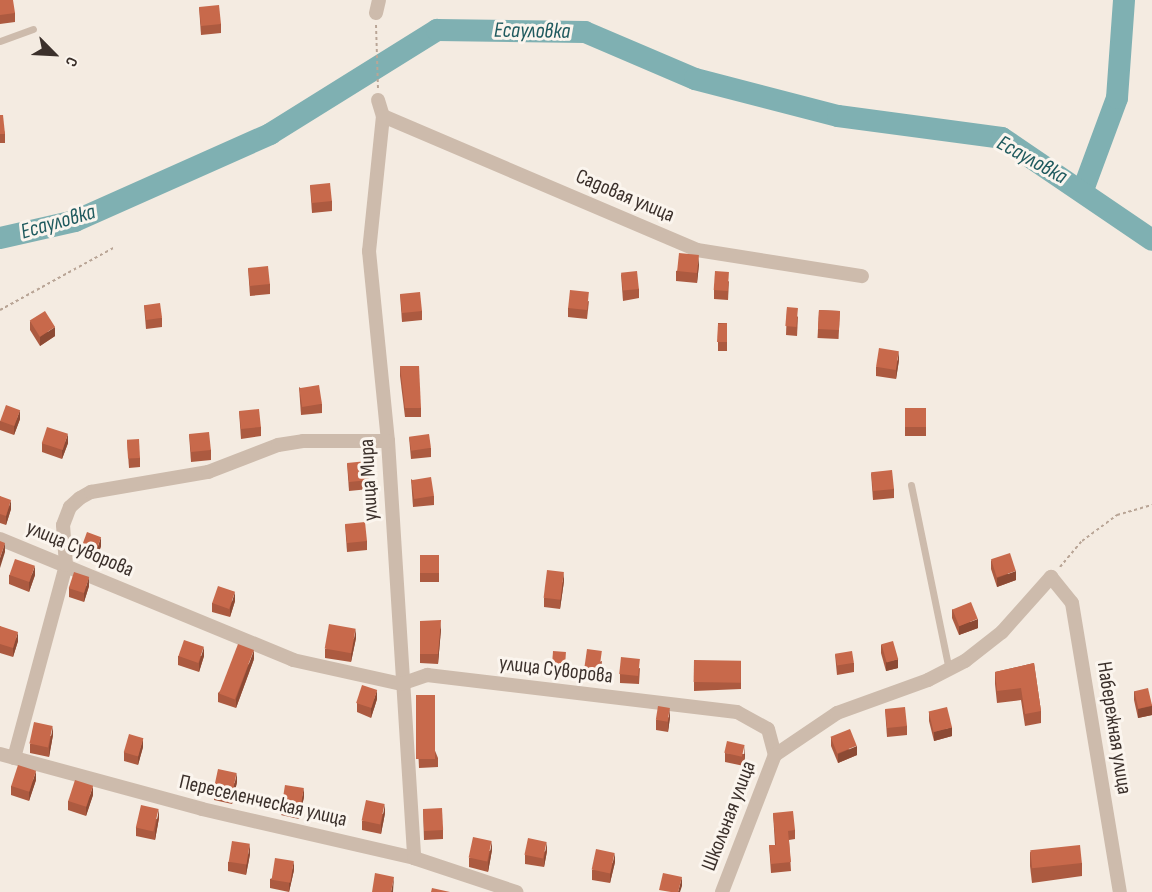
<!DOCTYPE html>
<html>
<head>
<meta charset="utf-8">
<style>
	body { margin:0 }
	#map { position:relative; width:1152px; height:892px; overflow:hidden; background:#f4ebe1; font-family:"Sofia Sans Condensed",sans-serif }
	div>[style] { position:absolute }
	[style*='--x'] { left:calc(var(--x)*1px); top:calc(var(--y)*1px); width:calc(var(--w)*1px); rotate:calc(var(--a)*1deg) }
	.river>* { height:22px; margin:-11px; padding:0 11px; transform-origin:11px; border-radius:11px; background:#7fb0b2 }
	.path>* { height:2px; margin-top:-1px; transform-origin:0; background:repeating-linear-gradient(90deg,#b9a596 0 3px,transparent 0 6px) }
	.lane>* { height:7px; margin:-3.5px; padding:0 3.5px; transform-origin:3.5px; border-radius:3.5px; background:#cdbbac }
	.street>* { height:14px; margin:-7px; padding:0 7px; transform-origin:7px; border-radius:7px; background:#cdbbac }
	.wall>* { inset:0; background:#ac5a40; transform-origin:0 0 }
	.shaded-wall>* { inset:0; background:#8c4a34 }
	.building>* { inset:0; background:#c8694b; transform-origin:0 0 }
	span { translate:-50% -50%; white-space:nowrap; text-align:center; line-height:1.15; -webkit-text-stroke:6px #fbf5ee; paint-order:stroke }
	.street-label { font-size:21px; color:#3b302b }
	.water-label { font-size:22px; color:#1f5a5e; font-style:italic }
	.north { position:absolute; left:24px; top:24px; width:60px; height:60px; -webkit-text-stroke:4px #fbf5ee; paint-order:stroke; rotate:114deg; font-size:16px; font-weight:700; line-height:24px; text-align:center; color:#3b302b }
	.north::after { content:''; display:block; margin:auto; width:21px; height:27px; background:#3b302b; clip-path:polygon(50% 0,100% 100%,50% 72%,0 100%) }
</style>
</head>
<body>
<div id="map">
	<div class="river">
		<i style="--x:1083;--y:190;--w:98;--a:-69.7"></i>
		<i style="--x:1117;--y:98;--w:98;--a:-85.9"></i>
		<i style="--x:0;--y:238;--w:77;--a:-12.8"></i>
		<i style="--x:75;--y:221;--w:214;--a:-24"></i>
		<i style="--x:270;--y:134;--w:197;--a:-31.9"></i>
		<i style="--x:437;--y:30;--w:148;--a:0.8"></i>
		<i style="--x:585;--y:32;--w:120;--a:23.1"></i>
		<i style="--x:695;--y:79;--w:148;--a:14.5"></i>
		<i style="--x:838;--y:116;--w:165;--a:7.6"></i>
		<i style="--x:1002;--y:138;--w:181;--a:34.2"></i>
	</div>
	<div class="path">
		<i style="--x:376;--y:25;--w:63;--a:88.2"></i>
		<i style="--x:0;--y:310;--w:131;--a:-28.7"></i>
		<i style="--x:1060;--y:567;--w:34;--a:-50"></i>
		<i style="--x:1082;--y:541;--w:44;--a:-36.6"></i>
		<i style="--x:1117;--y:515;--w:36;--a:-16"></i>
	</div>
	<div class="lane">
		<i style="--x:0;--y:41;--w:35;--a:-20"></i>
		<i style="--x:911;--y:485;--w:189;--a:78.4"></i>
	</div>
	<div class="street">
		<i style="--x:376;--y:13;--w:13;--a:-77"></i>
		<i style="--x:378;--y:100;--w:17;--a:73"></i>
		<i style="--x:383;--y:116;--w:136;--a:95.9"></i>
		<i style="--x:369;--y:251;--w:191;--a:84.3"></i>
		<i style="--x:388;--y:441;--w:418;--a:86.4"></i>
		<i style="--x:383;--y:116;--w:341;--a:23.1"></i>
		<i style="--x:697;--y:250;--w:167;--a:9"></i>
		<i style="--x:0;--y:539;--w:317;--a:22.4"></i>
		<i style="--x:293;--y:660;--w:111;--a:12.5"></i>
		<i style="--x:401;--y:684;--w:28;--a:-19"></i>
		<i style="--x:427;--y:675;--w:312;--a:6.8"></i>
		<i style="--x:737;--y:712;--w:35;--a:29"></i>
		<i style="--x:768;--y:729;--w:27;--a:75"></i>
		<i style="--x:0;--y:754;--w:209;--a:15.2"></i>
		<i style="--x:202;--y:809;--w:218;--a:13"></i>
		<i style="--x:414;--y:858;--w:108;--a:18.4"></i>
		<i style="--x:775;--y:755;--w:75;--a:-34.1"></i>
		<i style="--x:837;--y:713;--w:97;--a:-19.9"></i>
		<i style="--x:928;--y:680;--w:42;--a:-27.2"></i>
		<i style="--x:965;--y:661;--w:47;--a:-38.1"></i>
		<i style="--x:1002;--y:632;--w:74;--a:-48.3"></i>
		<i style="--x:1051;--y:577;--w:33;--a:51"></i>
		<i style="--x:1072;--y:603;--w:293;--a:80.6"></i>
		<i style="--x:14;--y:758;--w:200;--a:-74.9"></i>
		<i style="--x:66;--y:565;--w:40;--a:-94.3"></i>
		<i style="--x:63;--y:525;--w:19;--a:-69"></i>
		<i style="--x:70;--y:507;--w:13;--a:-42"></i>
		<i style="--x:80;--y:498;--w:13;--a:-29"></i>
		<i style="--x:91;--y:492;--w:119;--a:-9.7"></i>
		<i style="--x:208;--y:472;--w:75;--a:-21.1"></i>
		<i style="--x:278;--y:445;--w:25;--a:-9"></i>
		<i style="--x:303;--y:441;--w:85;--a:0"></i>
		<i style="--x:722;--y:892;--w:147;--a:-68.9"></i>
	</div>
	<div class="wall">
		<i style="clip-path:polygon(0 0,15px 13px,15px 22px,0 24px)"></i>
		<i style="clip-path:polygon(199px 7px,221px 24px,221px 33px,201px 35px)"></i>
		<i style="clip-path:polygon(0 115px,5px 134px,5px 143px,0 143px)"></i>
		<i style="clip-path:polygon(310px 185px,332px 201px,332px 211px,312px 213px)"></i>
		<i style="clip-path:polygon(699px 264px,697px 283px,676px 281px,676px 271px)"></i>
		<i style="clip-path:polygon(248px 268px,270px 284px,270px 294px,250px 296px)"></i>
		<i style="clip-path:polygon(621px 274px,639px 289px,639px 298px,623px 301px)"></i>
		<i style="clip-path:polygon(729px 281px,728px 300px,714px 299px,714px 290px)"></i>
		<i style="clip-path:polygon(400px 294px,422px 311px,422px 320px,402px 322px)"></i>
		<i style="clip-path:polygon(589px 301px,587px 319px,568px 317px,568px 308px)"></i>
		<i style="clip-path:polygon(144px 305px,162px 318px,162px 327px,146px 329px)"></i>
		<i style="clip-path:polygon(787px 307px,798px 317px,797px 336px,786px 335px)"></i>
		<i style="left:819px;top:310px;width:21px;height:28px;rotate:3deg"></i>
		<i style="clip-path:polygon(30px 321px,55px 336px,40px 346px,30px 330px)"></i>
		<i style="left:727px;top:323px;width:28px;height:9px;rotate:90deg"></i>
		<i style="clip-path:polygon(899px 360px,896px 379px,876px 376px,876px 367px)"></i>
		<i style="clip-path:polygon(400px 366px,421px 408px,421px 417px,405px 417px,400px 376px)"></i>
		<i style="clip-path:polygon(299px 387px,322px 404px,322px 413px,301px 415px)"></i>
		<i style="left:926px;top:408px;width:28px;height:21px;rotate:90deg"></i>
		<i style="clip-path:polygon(239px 411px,261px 427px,261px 436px,241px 439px)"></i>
		<i style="clip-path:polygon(20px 419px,14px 435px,0 430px,0 421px)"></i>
		<i style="clip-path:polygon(189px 434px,211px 450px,211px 460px,191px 462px)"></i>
		<i style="clip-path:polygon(409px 437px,431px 448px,431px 457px,411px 459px)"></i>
		<i style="clip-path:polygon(127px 440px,140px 458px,140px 467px,129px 468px)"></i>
		<i style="clip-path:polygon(42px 443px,68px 443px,62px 459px,42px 452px)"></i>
		<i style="clip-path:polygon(347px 463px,369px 480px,369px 489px,349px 491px)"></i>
		<i style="clip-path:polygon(871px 473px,894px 489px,894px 498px,873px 500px)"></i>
		<i style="clip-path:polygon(411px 479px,434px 496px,434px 505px,413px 507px)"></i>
		<i style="clip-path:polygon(0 496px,11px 509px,6px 525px,0 523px)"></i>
		<i style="clip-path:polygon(345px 524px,367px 541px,367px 550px,347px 552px)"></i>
		<i style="clip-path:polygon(101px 546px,96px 561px,82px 556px,82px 547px)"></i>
		<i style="left:420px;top:555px;width:19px;height:27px"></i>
		<i style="clip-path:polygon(991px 560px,1016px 580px,997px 587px,991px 569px)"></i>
		<i style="clip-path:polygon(9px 575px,35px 575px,29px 592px,9px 584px)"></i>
		<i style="clip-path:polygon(564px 581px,560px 609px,544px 607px,544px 598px)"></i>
		<i style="clip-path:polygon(89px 586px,84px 602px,69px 597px,69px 588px)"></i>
		<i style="clip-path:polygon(235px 601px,230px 617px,212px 612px,212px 603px)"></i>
		<i style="clip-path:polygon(952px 609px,978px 628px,959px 635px,952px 618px)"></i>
		<i style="clip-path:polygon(420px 621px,441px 629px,438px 664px,420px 663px)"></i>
		<i style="clip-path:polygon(0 626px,18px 641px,13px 657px,0 653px)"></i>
		<i style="clip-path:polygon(356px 638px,351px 662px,325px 658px,325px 649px)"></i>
		<i style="clip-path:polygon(881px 644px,898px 668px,886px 671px,881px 653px)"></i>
		<i style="clip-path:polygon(835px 654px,854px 663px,854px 672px,837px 675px)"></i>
		<i style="clip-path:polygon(178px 656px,204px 656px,199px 672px,178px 665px)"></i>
		<i style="clip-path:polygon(254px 659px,236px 708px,218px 702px,218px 693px)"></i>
		<i style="clip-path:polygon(602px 661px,600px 678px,585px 676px,585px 667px)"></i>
		<i style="clip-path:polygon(741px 661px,741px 689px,694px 691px,694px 682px)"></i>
		<i style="clip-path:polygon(566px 662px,564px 677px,551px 675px,551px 666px)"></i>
		<i style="clip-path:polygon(1034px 663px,1041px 711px,1041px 723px,1025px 726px,1021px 700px,997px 703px,995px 684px,995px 672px)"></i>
		<i style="clip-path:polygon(640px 668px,639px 684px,620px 683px,620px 674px)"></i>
		<i style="clip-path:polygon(1134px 691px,1152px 705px,1152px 715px,1138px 718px,1134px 700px)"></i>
		<i style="clip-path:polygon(377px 699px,371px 718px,357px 712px,357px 703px)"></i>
		<i style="clip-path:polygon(416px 704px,438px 758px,438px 767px,419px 768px)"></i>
		<i style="clip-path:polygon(885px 709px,907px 726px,907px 735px,887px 737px)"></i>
		<i style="clip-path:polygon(929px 712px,952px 736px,934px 741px,929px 721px)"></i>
		<i style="clip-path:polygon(670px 717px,668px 732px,656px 730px,656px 720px)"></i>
		<i style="clip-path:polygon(53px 735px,49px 757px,30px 753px,30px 744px)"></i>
		<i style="clip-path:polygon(831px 737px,857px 755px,838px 763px,831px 746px)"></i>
		<i style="clip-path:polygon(143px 747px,138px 765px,124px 761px,124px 752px)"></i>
		<i style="clip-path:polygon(725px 753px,745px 754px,744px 766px,725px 762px)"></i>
		<i style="clip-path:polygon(36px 780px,29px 801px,11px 795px,11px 786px)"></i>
		<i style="clip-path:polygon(237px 782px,232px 804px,214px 800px,214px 791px)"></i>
		<i style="clip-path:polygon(93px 795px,86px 816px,68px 810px,68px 801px)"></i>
		<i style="clip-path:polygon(304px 797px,299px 819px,281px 815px,281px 806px)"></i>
		<i style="clip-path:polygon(423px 809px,443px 830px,443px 839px,424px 840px)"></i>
		<i style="clip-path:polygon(385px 813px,381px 834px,362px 830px,362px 821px)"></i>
		<i style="clip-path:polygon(773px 813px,795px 830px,795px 839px,789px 840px,791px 871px,771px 873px,769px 845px,775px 845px)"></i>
		<i style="clip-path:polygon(159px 818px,155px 840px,136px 836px,136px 827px)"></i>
		<i style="clip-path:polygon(492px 850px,488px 872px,469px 867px,469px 858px)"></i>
		<i style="clip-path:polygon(547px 851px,544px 867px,525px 864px,525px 855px)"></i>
		<i style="clip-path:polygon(1030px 852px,1082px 863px,1082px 876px,1032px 883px,1030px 866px)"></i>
		<i style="clip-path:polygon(250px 854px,246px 875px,228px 871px,228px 862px)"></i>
		<i style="clip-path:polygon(615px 862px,610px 883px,592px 880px,592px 870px)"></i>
		<i style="clip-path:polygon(294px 870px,289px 892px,270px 888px,270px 879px)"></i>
	</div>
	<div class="shaded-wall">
		<i style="clip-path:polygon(699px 255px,699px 264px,697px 283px,697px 274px)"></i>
		<i style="clip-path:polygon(55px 327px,55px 336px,40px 346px,40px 337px)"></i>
		<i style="clip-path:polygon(899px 351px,899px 360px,896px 379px,896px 370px)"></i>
		<i style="clip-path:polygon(20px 410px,20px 419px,14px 435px,14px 426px)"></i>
		<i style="clip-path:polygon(68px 434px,68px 443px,62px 459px,62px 450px)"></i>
		<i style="clip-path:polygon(11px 500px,11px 509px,6px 525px,6px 516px)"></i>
		<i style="clip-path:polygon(101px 537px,101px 546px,96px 561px,96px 552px)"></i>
		<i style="clip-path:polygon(5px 543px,5px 552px,0 568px,0 558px)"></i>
		<i style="clip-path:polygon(35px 566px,35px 575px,29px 592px,29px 582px)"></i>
		<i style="clip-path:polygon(1016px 571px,1016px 580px,997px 587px,997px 578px)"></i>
		<i style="clip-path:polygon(564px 572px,564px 581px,560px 609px,560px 600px)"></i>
		<i style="clip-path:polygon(89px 577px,89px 586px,84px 602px,84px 593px)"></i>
		<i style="clip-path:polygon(235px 592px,235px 601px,230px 617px,230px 608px)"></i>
		<i style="clip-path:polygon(978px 619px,978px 628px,959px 635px,959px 626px)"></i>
		<i style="clip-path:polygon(441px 620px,441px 629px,438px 664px,438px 654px)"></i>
		<i style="clip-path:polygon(356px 629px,356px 638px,351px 662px,351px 653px)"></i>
		<i style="clip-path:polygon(18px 632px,18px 641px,13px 657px,13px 648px)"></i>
		<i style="clip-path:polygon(204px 647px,204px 656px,199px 672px,199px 663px)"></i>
		<i style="clip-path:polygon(254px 650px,254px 659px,236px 708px,236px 699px)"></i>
		<i style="clip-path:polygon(898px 659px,898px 668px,886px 671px,886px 662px)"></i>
		<i style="clip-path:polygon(377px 690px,377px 699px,371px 718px,371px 708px)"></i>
		<i style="clip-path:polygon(1152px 706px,1152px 715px,1138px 718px,1138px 709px)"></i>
		<i style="clip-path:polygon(670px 708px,670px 717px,668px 732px,668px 723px)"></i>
		<i style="clip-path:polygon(53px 726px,53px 735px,49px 757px,49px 747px)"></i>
		<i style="clip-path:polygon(952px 727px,952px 736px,934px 741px,934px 732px)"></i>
		<i style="clip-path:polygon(143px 738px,143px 747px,138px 765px,138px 756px)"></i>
		<i style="clip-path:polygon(745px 745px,745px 754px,744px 766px,744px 757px)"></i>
		<i style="clip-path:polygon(857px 746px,857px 755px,838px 763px,838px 754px)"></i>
		<i style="clip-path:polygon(36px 771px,36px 780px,29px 801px,29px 792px)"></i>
		<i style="clip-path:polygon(237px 773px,237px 782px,232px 804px,232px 794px)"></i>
		<i style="clip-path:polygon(93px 786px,93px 795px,86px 816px,86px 807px)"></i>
		<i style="clip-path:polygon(304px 788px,304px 797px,299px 819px,299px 810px)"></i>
		<i style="clip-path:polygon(385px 804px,385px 813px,381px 834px,381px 825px)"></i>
		<i style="clip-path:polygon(159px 809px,159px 818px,155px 840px,155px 831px)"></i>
		<i style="clip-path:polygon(492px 841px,492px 850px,488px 872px,488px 863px)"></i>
		<i style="clip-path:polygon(547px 842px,547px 851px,544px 867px,544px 858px)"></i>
		<i style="clip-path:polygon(250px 844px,250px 854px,246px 875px,246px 866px)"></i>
		<i style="clip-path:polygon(615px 853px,615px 862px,610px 883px,610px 874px)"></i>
		<i style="clip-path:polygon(294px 861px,294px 870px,289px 892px,289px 883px)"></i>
		<i style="clip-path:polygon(394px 877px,393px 892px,391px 892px)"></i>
		<i style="clip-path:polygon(682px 877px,682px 886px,680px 892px,678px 892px)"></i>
	</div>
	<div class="building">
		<i style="clip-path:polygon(0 0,13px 0,15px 13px,0 15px)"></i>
		<i style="left:219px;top:5px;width:19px;height:20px;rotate:84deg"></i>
		<i style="clip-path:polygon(0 115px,3px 115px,5px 134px,0 134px)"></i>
		<i style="left:330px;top:183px;width:18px;height:20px;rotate:84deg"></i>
		<i style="left:679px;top:253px;width:20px;height:18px;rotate:6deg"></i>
		<i style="left:268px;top:266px;width:18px;height:20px;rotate:84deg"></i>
		<i style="left:637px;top:271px;width:18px;height:16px;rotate:84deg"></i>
		<i style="left:715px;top:271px;width:14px;height:19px;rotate:4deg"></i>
		<i style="left:570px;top:290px;width:19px;height:18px;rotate:6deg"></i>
		<i style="left:420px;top:292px;width:19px;height:20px;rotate:84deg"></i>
		<i style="left:160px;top:303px;width:15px;height:16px;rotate:82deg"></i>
		<i style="left:787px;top:307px;width:11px;height:19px;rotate:5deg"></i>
		<i style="left:819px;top:310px;width:21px;height:19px;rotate:3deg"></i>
		<i style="left:45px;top:311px;width:19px;height:18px;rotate:58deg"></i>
		<i style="clip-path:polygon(727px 323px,727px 342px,717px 342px,718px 324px)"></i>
		<i style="left:879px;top:348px;width:20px;height:19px;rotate:9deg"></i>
		<i style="clip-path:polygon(400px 366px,419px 366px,421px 408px,405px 408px)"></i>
		<i style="left:319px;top:385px;width:19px;height:20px;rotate:81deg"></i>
		<i style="left:6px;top:405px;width:15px;height:17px;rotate:20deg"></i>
		<i style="left:926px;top:408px;width:19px;height:21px;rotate:90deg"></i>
		<i style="left:259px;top:409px;width:18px;height:20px;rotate:84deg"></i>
		<i style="left:47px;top:427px;width:22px;height:17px;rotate:18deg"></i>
		<i style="left:209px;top:432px;width:18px;height:20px;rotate:84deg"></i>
		<i style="left:429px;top:434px;width:14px;height:20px;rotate:82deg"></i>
		<i style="left:139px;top:439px;width:19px;height:12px;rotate:87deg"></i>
		<i style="left:367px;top:461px;width:19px;height:20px;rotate:84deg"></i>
		<i style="left:892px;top:470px;width:19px;height:21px;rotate:84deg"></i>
		<i style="left:431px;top:477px;width:19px;height:20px;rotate:81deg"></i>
		<i style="clip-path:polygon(0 496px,11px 500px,6px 516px,0 514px)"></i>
		<i style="left:365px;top:522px;width:19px;height:20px;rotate:84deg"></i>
		<i style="left:87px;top:532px;width:15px;height:16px;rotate:20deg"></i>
		<i style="clip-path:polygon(0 541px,5px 543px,0 558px)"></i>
		<i style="left:1010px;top:553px;width:19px;height:20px;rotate:72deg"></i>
		<i style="left:420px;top:555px;width:19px;height:18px"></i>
		<i style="left:15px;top:559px;width:21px;height:17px;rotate:19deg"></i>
		<i style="left:547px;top:570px;width:17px;height:28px;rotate:7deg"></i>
		<i style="left:74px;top:572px;width:16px;height:17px;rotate:18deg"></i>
		<i style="left:218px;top:586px;width:18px;height:18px;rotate:19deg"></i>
		<i style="left:971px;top:602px;width:18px;height:20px;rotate:68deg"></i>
		<i style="clip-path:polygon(441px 620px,438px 654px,420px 654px,420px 621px)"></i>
		<i style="left:329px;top:624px;width:27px;height:25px;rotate:10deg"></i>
		<i style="clip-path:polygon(0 626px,18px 632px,13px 648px,0 644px)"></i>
		<i style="left:184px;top:640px;width:21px;height:17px;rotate:19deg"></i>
		<i style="left:893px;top:641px;width:19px;height:12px;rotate:74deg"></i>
		<i style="left:238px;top:644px;width:17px;height:53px;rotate:21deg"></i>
		<i style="left:587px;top:649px;width:15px;height:18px;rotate:8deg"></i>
		<i style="left:553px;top:651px;width:13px;height:15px;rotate:4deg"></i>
		<i style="left:852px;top:651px;width:12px;height:17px;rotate:81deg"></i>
		<i style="left:621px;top:657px;width:19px;height:17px;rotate:6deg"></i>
		<i style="left:694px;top:660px;width:47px;height:22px;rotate:1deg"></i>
		<i style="clip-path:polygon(1034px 663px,1041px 711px,1025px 714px,1021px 688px,997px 691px,995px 672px)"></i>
		<i style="left:362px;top:685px;width:16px;height:19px;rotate:18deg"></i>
		<i style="left:1148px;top:688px;width:18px;height:14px;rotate:77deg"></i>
		<i style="left:416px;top:695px;width:19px;height:64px"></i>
		<i style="left:658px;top:706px;width:12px;height:14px;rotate:9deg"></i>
		<i style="left:905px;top:707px;width:19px;height:20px;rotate:84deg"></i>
		<i style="left:947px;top:707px;width:21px;height:19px;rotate:76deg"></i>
		<i style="left:34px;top:722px;width:19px;height:22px;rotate:12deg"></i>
		<i style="left:850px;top:729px;width:18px;height:21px;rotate:68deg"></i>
		<i style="left:129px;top:734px;width:15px;height:19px;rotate:16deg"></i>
		<i style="left:727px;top:741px;width:18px;height:12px;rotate:13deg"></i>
		<i style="left:18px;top:765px;width:19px;height:22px;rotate:18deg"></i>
		<i style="left:218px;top:769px;width:19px;height:22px;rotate:12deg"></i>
		<i style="left:75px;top:780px;width:19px;height:22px;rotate:18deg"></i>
		<i style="left:285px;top:785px;width:19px;height:21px;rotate:9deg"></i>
		<i style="left:366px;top:800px;width:19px;height:21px;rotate:12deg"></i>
		<i style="left:141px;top:805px;width:18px;height:23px;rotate:13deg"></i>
		<i style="left:442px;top:808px;width:22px;height:19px;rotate:87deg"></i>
		<i style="clip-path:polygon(793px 811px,795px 830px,788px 831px,791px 862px,771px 864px,769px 845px,776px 845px,773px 813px)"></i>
		<i style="left:473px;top:837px;width:19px;height:21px;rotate:12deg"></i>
		<i style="left:528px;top:838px;width:19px;height:17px;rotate:12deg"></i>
		<i style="left:232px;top:841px;width:18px;height:21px;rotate:9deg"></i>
		<i style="left:1080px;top:845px;width:18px;height:50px;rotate:84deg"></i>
		<i style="left:596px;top:849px;width:19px;height:21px;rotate:12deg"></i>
		<i style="left:275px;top:858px;width:19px;height:22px;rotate:9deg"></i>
		<i style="clip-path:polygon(375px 873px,394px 877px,391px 892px,372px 892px)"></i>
		<i style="clip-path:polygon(663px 873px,682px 877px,678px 892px,671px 892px,659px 890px)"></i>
		<i style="clip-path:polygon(432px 888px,450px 892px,431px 892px)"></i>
	</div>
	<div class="street-label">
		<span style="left:625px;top:196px;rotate:23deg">Садовая улица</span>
		<span style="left:369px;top:480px;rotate:-93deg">улица Мира</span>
		<span style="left:80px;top:549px;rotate:23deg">улица Суворова</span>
		<span style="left:556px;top:670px;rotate:7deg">улица Суворова</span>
		<span style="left:1114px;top:728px;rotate:81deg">Набережная улица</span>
		<span style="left:263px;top:801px;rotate:13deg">Переселенческая улица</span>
		<span style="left:729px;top:816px;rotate:-69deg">Школьная улица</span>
	</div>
	<div class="water-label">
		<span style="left:532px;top:31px;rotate:1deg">Есауловка</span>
		<span style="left:1032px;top:160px;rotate:29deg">Есауловка</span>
		<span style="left:58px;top:222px;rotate:-16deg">Есауловка</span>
	</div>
	<div class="north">С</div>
</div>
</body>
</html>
